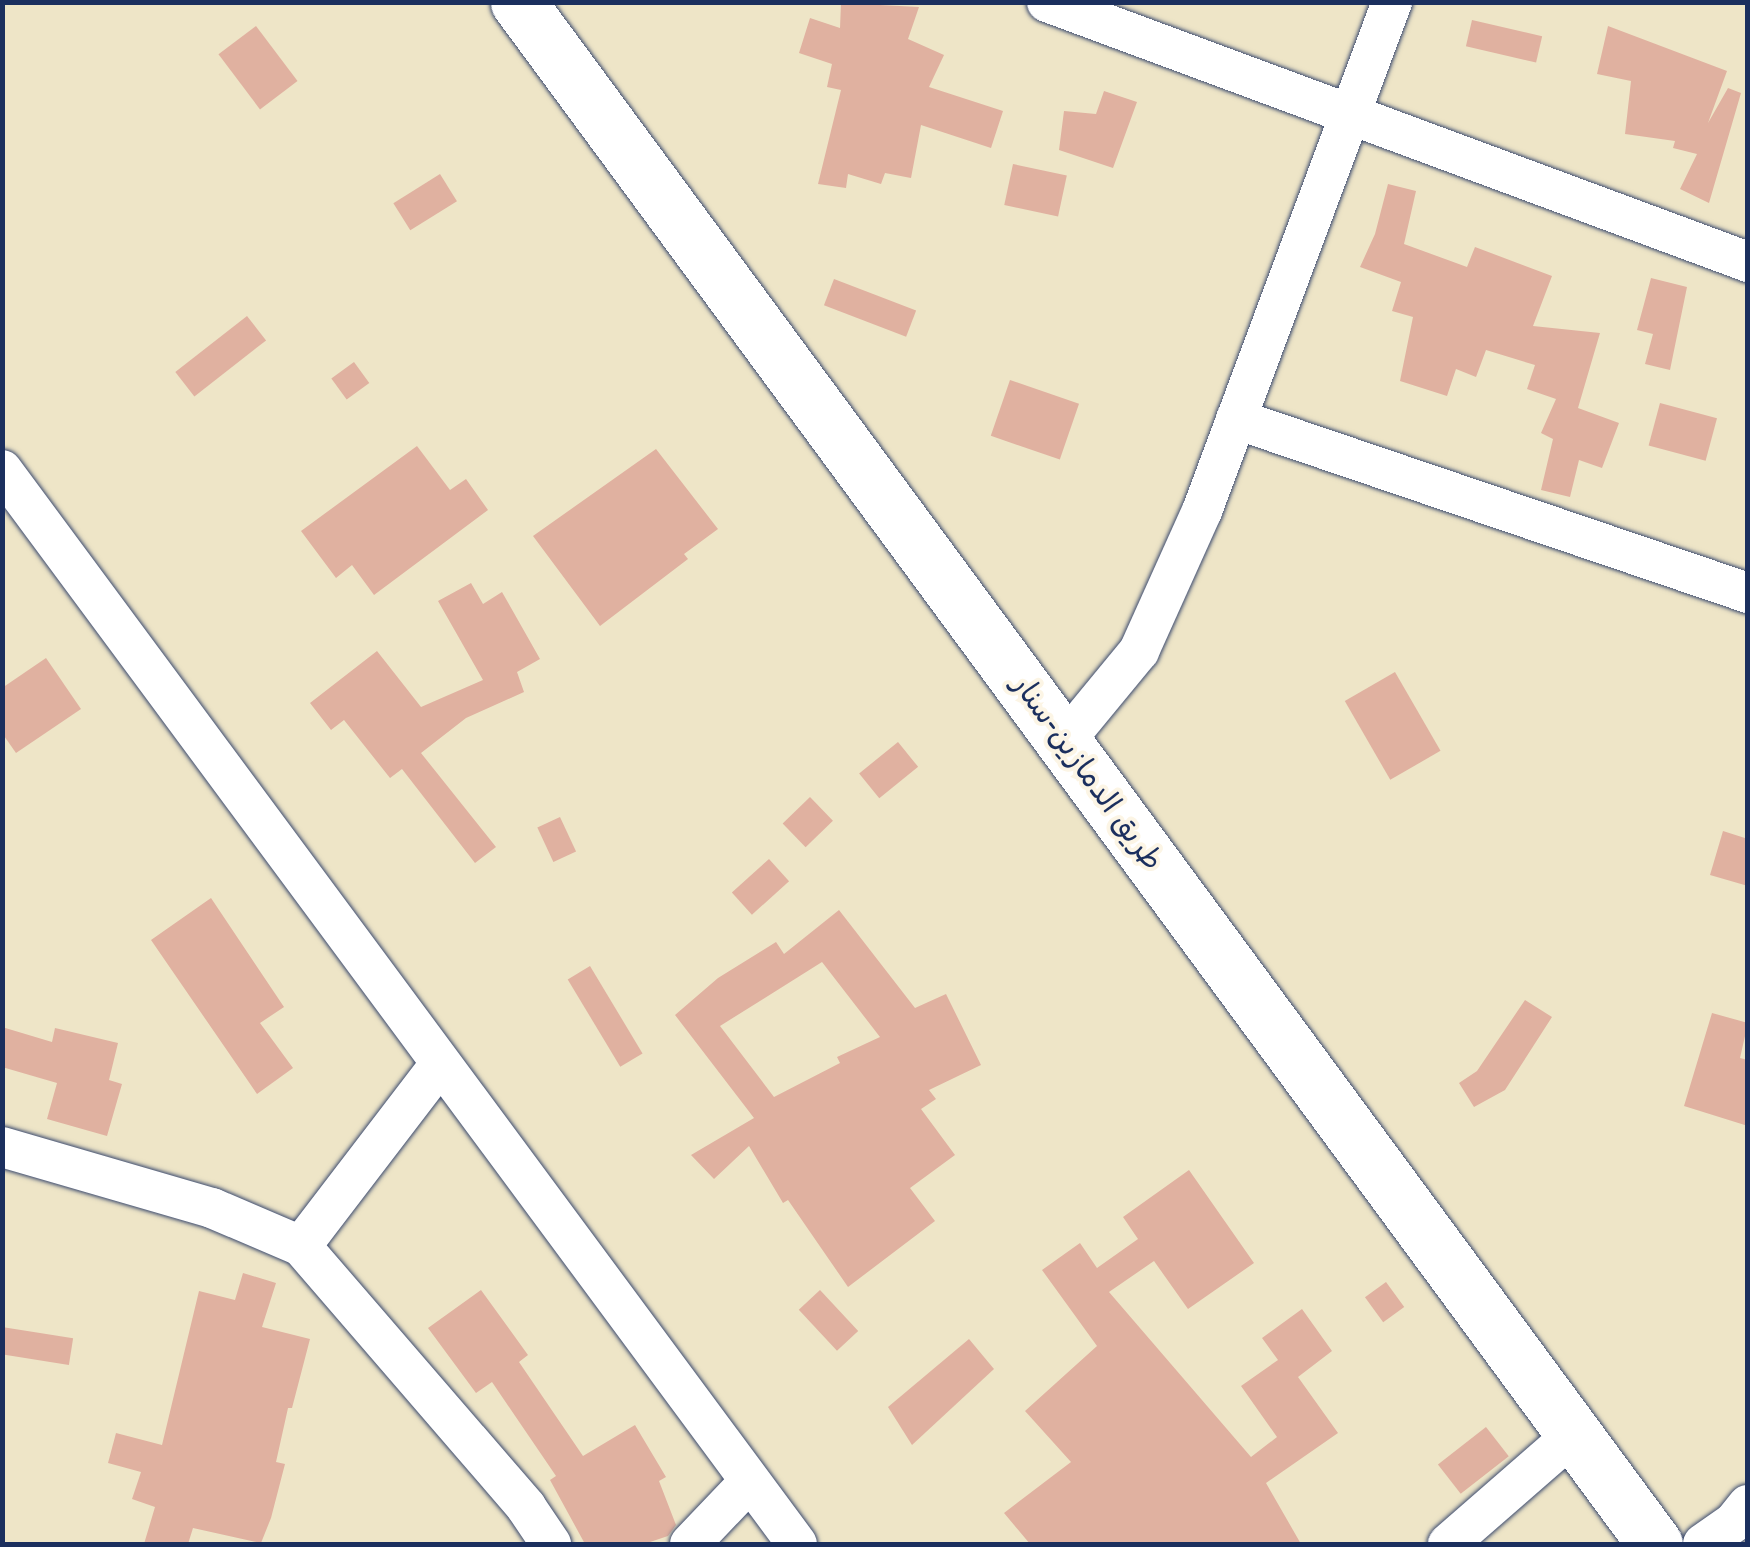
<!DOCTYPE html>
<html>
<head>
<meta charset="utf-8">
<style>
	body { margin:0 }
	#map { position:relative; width:1750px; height:1547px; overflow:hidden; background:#eee5c7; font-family:"Balsamiq Sans","Playpen Sans Arabic",sans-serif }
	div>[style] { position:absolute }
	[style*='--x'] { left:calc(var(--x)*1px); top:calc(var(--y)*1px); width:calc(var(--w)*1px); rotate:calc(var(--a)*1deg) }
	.building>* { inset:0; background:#e0b1a0; transform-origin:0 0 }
	.roads { filter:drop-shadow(0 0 2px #3b4a6e) drop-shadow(0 0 2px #3b4a6e) }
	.minor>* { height:40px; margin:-20px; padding:0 20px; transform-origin:20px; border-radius:20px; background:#fff }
	.highway>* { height:55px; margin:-27.5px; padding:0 27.5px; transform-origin:27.5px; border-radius:27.5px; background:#fff }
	span { translate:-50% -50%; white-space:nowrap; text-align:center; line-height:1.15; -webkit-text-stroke:8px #fcf5e5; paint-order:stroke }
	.street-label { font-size:30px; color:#1b2f5e }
	.frame { position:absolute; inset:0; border:5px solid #1b2f5e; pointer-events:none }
</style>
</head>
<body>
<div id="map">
	<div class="building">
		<i style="clip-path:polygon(841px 3px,919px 7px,908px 39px,944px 55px,929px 87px,1003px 111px,991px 148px,921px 125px,911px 178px,885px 173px,881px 184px,848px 174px,846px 188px,818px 184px,841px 90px,827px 87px,832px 64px,799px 53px,810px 18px,840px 28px)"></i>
		<i style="left:1472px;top:20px;width:72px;height:27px;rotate:13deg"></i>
		<i style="left:256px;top:26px;width:69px;height:47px;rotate:53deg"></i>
		<i style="clip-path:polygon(1608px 26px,1727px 71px,1708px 123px,1728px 88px,1741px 93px,1709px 203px,1680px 189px,1697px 154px,1673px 148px,1675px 141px,1625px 134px,1631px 81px,1597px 74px)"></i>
		<i style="clip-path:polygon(1104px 91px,1137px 102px,1113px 168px,1059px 150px,1064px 111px,1096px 114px)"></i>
		<i style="left:1013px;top:164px;width:55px;height:42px;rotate:12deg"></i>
		<i style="left:440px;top:174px;width:32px;height:55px;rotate:58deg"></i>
		<i style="clip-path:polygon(1388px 184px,1416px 191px,1404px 244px,1467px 267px,1475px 247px,1552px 276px,1533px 326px,1600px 333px,1578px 408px,1619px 423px,1602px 468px,1579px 460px,1570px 497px,1541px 490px,1553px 439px,1541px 433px,1556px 399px,1527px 389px,1535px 365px,1486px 350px,1476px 377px,1456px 369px,1447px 396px,1400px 381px,1413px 317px,1392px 311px,1401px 282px,1360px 267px,1375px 234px)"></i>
		<i style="clip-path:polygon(1651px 278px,1687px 287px,1670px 370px,1645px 364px,1653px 334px,1637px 330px)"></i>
		<i style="left:834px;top:279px;width:88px;height:28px;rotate:21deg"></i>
		<i style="left:247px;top:316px;width:31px;height:91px;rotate:52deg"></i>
		<i style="left:354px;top:362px;width:26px;height:28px;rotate:54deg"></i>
		<i style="left:1010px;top:380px;width:73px;height:59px;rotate:19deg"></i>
		<i style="left:1660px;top:403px;width:59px;height:44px;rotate:15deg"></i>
		<i style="clip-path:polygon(417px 446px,450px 490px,466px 479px,488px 510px,374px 595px,352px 565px,336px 578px,301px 531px)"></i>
		<i style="clip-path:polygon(656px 449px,718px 529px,684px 554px,688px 559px,600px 626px,533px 536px)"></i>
		<i style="clip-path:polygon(471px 583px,483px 604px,502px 592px,540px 659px,517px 672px,524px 692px,466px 718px,421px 753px,496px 847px,475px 863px,402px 769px,390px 778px,344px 720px,331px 730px,310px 703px,377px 651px,421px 707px,483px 680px,438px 601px)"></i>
		<i style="clip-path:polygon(46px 658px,81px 709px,16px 753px,2px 733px,2px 688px)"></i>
		<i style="left:1395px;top:672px;width:91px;height:58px;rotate:60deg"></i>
		<i style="left:898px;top:742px;width:32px;height:50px;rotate:51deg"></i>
		<i style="left:810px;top:797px;width:33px;height:38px;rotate:46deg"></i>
		<i style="left:560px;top:817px;width:38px;height:25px;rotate:65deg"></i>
		<i style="clip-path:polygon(1723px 831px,1748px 839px,1748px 886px,1710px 875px)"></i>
		<i style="left:769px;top:859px;width:30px;height:50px;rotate:48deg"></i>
		<i style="clip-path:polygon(211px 898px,284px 1007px,260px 1023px,293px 1068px,257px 1094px,151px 940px)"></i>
		<i style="clip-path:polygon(evenodd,839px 910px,915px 1008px,946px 994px,981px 1065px,929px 1090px,936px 1099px,921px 1109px,955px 1155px,910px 1188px,935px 1221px,848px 1287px,788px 1200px,783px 1203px,749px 1146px,714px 1179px,691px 1155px,754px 1118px,675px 1015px,718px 978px,776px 942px,784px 954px,839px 910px,822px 962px,880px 1037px,837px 1057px,840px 1063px,774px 1097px,720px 1026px,822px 962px)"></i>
		<i style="left:590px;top:966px;width:102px;height:26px;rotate:59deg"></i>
		<i style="clip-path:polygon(1525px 1000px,1552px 1017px,1505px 1090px,1474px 1107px,1459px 1083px,1477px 1071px)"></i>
		<i style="clip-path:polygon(1712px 1013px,1748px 1023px,1740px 1058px,1748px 1060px,1748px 1126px,1684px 1106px)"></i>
		<i style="clip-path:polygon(2px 1027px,52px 1042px,55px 1028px,118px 1043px,109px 1080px,122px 1084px,107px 1136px,47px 1119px,57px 1083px,2px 1067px)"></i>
		<i style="clip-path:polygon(1189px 1170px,1254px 1263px,1188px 1309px,1154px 1261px,1109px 1292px,1251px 1457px,1277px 1437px,1241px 1386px,1278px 1360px,1262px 1338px,1302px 1309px,1332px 1351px,1298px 1377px,1338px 1433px,1266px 1483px,1301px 1544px,1030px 1544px,1004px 1513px,1071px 1462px,1025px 1411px,1097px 1346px,1042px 1270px,1080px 1243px,1097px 1268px,1138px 1239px,1123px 1217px)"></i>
		<i style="clip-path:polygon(243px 1273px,276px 1283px,262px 1327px,310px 1339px,292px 1408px,288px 1408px,276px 1462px,285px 1464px,271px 1518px,261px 1543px,193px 1528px,188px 1544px,144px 1544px,155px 1507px,132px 1499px,141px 1472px,108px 1463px,116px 1433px,162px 1445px,199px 1291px,235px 1300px)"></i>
		<i style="left:1386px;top:1282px;width:31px;height:26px;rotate:54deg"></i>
		<i style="clip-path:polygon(481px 1290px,528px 1355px,519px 1362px,583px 1456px,635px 1425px,666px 1477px,659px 1481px,676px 1525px,668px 1536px,644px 1544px,585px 1544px,550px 1480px,556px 1476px,492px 1382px,476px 1393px,428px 1328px)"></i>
		<i style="left:820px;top:1290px;width:56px;height:29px;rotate:47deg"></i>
		<i style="left:2px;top:1327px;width:72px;height:27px;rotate:9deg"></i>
		<i style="clip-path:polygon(969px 1339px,994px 1369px,912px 1445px,888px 1407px)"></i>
		<i style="left:1486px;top:1427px;width:37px;height:61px;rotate:52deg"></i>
	</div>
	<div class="roads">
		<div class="minor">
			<i style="--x:1047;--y:2;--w:748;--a:20.35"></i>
			<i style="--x:1236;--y:419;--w:541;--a:18.77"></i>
			<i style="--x:2;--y:470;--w:1336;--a:53.49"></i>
			<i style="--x:1064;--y:742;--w:118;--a:-50.5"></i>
			<i style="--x:1139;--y:651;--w:154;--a:-65.8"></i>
			<i style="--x:1202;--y:511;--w:543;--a:-69.53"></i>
			<i style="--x:2;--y:1147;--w:219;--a:16.2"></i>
			<i style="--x:212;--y:1208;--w:97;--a:23.1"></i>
			<i style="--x:301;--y:1246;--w:345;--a:49.2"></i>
			<i style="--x:526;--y:1507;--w:45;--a:56"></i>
			<i style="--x:301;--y:1246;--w:229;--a:-52.6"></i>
			<i style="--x:690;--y:1544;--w:86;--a:-46.4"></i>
			<i style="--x:1448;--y:1544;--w:167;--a:-41.1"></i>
			<i style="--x:1703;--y:1544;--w:38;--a:-35"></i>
			<i style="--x:1734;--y:1522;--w:22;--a:-51"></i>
		</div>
		<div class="highway">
			<i style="--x:518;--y:2;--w:1916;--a:53.6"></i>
		</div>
	</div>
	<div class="street-label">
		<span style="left:1087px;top:773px;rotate:54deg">طريق الدمازين-سنار</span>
	</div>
	<div class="frame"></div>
</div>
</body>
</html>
